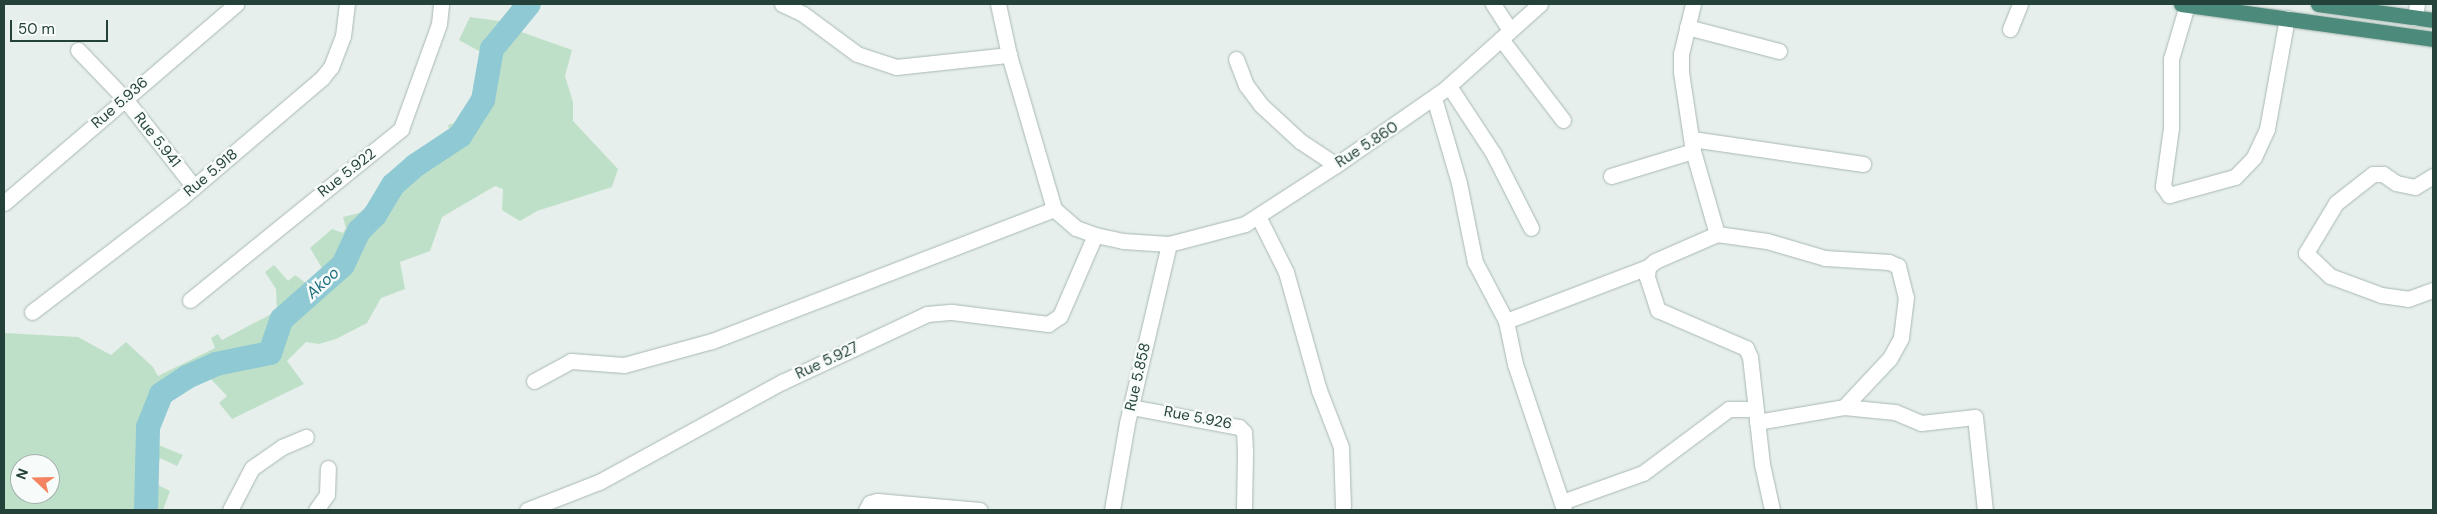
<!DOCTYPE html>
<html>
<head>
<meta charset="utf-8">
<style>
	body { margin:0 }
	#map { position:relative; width:2437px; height:514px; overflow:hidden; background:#e6efeb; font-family:"DM Sans",sans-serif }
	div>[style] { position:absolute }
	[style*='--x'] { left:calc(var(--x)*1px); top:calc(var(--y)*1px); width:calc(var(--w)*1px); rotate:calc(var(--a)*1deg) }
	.green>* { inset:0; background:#bfe0c8 }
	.river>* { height:24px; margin:-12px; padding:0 12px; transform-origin:12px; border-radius:12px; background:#8ec9d4 }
	.roads { filter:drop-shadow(0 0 1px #a8b8b2) drop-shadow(0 0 1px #a8b8b2) }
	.minor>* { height:15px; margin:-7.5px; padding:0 7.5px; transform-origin:7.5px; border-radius:7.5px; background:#fff }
	.tertiary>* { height:15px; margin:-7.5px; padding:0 7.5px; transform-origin:7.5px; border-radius:7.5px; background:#fff }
	.trunk>* { height:15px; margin:-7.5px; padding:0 7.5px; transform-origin:7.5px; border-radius:7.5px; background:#4c8a7c }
	span { translate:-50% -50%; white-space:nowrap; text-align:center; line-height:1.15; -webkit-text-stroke:5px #f7fbf9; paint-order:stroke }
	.street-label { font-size:15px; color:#24423a }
	.water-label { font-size:16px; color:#1c6f80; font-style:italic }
	.frame { position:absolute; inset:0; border:5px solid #24423a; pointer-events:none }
	.north { position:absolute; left:10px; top:454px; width:50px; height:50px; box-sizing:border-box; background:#f7fbf9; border:1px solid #a3b1ad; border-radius:50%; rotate:291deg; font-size:14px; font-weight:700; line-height:20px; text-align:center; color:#24423a }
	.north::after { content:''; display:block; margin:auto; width:18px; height:22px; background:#f4845f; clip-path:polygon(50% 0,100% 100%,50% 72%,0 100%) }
	.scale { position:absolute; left:10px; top:20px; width:98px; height:22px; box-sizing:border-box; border:2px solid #24423a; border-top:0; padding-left:6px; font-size:15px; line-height:18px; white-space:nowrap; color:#24423a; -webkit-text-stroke:4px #f7fbf9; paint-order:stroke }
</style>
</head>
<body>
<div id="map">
	<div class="green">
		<i style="clip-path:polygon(evenodd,522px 4px,535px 4px,529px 16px,520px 14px,513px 29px,572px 50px,565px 76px,573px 102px,573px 121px,618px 169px,612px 187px,537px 211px,520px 221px,502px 210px,503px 189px,495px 186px,442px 217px,430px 251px,400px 262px,405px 289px,381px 298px,367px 323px,336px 339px,319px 344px,306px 342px,287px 361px,304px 384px,232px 419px,219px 403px,227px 396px,206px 374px,181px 394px,171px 390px,157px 414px,156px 444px,183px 455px,177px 466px,160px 458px,154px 483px,170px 491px,163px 510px,4px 510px,4px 333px,78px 337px,111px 355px,126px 342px,153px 367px,158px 376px,215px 348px,211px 338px,218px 334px,222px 340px,277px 311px,276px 289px,265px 272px,274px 265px,288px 281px,295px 275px,307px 284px,322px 268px,310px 248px,332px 229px,343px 233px,346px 228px,343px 217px,359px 213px,375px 202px,398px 171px,450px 133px,448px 125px,465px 120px,470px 113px,465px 107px,471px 99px,479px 101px,489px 62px,488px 56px,459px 40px,470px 17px,506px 22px,522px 4px,20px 464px,50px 464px,50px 494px,20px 494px,20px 464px)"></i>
	</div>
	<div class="river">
		<i style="--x:146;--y:510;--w:83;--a:-88.6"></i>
		<i style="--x:148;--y:427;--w:35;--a:-68"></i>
		<i style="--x:161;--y:394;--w:31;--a:-33"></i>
		<i style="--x:187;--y:377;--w:32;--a:-24"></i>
		<i style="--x:216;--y:364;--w:55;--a:-11.5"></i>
		<i style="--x:270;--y:353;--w:36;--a:-71"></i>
		<i style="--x:282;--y:319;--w:81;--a:-41.5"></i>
		<i style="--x:343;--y:265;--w:38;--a:-65"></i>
		<i style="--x:359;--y:231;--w:23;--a:-45"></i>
		<i style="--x:375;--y:215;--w:35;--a:-59"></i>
		<i style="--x:393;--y:185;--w:30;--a:-41"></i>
		<i style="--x:416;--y:165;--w:53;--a:-33.4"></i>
		<i style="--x:460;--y:136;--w:43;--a:-57.4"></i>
		<i style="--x:483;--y:100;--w:52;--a:-80"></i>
		<i style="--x:492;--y:49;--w:58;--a:-50.6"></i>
	</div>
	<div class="roads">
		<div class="minor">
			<i style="--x:782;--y:4;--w:23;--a:25"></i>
			<i style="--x:803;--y:14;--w:67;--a:36.5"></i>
			<i style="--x:857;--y:54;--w:41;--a:18.4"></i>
			<i style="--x:896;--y:67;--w:114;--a:-6.1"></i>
			<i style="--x:998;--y:4;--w:52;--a:77.8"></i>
			<i style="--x:1009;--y:55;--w:160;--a:73.7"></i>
			<i style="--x:1054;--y:209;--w:29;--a:41"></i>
			<i style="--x:1076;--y:228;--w:20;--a:20"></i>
			<i style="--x:1095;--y:235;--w:29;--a:12"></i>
			<i style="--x:1123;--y:241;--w:46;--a:3.7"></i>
			<i style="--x:1493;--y:4;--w:30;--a:57"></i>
			<i style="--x:1693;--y:4;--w:51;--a:103.5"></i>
			<i style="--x:1681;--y:54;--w:18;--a:90"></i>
			<i style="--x:1681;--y:72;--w:80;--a:81.4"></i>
			<i style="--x:1693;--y:151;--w:86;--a:73.9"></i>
			<i style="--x:1717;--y:234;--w:68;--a:156.5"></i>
			<i style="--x:1655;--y:261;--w:9;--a:139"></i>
			<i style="--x:1648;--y:267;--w:10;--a:96"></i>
			<i style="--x:1647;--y:277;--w:35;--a:72"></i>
			<i style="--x:1658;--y:310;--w:96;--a:23.4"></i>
			<i style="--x:1746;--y:348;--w:10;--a:66"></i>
			<i style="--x:1750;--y:357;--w:108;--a:83.6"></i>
			<i style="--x:1762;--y:464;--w:47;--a:77.7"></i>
			<i style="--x:2187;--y:5;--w:56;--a:106.5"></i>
			<i style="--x:2171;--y:59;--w:69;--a:90"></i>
			<i style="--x:2171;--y:128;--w:59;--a:97.9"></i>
			<i style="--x:2163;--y:186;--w:11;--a:56"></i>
			<i style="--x:2169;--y:195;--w:68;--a:-15.3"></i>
			<i style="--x:2235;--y:177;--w:28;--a:-46"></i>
			<i style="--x:2254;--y:157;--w:31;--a:-65"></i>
			<i style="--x:2267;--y:129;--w:113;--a:-79.8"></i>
			<i style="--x:2415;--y:18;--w:14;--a:-82"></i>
			<i style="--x:1687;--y:27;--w:95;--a:14.6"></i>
			<i style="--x:2010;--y:29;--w:27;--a:-68"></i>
			<i style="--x:1501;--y:39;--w:102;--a:52.6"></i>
			<i style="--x:78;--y:50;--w:68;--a:46.2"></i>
			<i style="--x:125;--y:99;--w:112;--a:51.9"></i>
			<i style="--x:1236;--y:59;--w:28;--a:69"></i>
			<i style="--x:1246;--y:85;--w:25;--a:53"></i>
			<i style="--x:1261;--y:105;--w:53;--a:42.7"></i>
			<i style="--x:1300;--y:141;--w:43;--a:33.7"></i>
			<i style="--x:1449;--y:86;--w:80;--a:56.7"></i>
			<i style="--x:1493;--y:153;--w:84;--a:63.1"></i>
			<i style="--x:1434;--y:98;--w:89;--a:73.6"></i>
			<i style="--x:1459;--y:183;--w:81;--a:78.6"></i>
			<i style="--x:1475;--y:262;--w:67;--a:62.3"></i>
			<i style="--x:1506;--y:321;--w:44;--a:78.2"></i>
			<i style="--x:1515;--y:364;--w:154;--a:71.4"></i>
			<i style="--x:1692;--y:139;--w:173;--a:8.3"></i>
			<i style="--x:1611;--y:176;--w:86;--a:-17"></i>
			<i style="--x:2433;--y:176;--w:21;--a:149"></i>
			<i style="--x:2415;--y:187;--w:19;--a:-168"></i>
			<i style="--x:2396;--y:183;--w:16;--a:-145"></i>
			<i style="--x:2383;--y:174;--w:10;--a:180"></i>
			<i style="--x:2373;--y:174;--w:47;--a:141.9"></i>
			<i style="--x:2336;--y:203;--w:58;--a:121"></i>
			<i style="--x:2306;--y:253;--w:33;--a:44"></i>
			<i style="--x:2330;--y:276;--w:54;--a:20.4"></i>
			<i style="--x:2381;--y:295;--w:27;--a:8"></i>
			<i style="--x:2408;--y:299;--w:27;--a:-20"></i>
			<i style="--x:4;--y:203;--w:306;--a:-40.6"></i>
			<i style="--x:1258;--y:216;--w:63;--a:63.4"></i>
			<i style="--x:1286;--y:272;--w:123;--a:74.4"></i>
			<i style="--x:1319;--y:390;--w:61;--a:68.9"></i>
			<i style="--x:1341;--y:447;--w:60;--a:88.1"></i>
			<i style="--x:1717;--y:234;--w:50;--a:8"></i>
			<i style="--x:1767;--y:241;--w:60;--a:16.3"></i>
			<i style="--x:1825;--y:258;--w:64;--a:3.6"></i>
			<i style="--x:1889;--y:262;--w:10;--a:24"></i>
			<i style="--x:1898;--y:266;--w:32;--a:76"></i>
			<i style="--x:1906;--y:297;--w:41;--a:97"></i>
			<i style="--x:1901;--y:338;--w:23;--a:119"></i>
			<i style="--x:1890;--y:358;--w:67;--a:133.2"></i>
			<i style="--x:190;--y:300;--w:272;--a:-39"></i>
			<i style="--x:401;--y:129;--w:112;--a:-70.1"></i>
			<i style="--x:439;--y:24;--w:20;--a:-84"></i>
			<i style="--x:32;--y:312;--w:186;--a:-37.4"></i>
			<i style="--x:180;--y:199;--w:187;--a:-40.4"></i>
			<i style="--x:322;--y:78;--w:14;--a:-51"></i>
			<i style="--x:331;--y:67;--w:33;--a:-69"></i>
			<i style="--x:343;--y:36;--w:32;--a:-83"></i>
			<i style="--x:1506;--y:321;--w:152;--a:-20.8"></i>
			<i style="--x:534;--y:381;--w:42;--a:-28.4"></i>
			<i style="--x:571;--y:361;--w:53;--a:4.3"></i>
			<i style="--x:624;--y:365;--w:91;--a:-15.3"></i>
			<i style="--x:712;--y:341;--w:367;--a:-21.1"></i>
			<i style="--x:1131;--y:407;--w:110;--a:10.5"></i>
			<i style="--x:1239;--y:427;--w:7;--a:45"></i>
			<i style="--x:1244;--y:432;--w:20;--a:87"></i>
			<i style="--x:1245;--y:452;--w:58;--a:91"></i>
			<i style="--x:1757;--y:422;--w:88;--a:-9.8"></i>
			<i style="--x:1844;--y:407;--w:51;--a:5.6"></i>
			<i style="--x:1895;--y:412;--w:28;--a:23"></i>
			<i style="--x:1921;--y:423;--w:54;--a:-6.3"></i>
			<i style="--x:1975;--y:417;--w:94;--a:83.9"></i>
			<i style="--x:1562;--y:502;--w:86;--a:-19.7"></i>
			<i style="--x:1643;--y:473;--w:107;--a:-36.7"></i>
			<i style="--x:1729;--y:409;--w:26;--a:0"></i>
			<i style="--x:230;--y:510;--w:47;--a:-62.4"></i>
			<i style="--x:252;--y:468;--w:37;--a:-35"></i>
			<i style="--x:282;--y:447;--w:26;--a:-23"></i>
			<i style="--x:316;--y:510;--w:19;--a:-55"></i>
			<i style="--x:327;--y:494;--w:26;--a:-88"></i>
			<i style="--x:527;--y:510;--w:77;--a:-21.3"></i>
			<i style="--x:599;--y:482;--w:209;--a:-28.7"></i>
			<i style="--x:782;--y:382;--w:160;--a:-25.1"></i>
			<i style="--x:927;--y:314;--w:25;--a:-5"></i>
			<i style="--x:952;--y:312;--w:97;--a:7.1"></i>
			<i style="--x:1048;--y:324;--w:14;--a:-34"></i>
			<i style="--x:1060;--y:316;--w:88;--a:-66.6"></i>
			<i style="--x:866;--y:510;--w:8;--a:-60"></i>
			<i style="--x:870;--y:503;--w:7;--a:-16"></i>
			<i style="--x:877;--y:501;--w:103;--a:5"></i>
		</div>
		<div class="tertiary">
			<i style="--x:1112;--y:510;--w:88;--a:-80.2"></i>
			<i style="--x:1127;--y:423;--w:184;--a:-76.8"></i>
			<i style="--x:1169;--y:244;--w:79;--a:-14.7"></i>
			<i style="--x:1245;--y:224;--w:108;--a:-33"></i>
			<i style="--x:1336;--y:165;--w:131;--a:-34.8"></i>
			<i style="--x:1444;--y:90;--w:129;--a:-41.9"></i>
		</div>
		<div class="trunk">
			<i style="--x:2181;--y:4;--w:254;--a:7.9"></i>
			<i style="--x:2318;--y:4;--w:116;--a:7.9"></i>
		</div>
	</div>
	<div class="street-label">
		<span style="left:120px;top:103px;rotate:-41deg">Rue 5.936</span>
		<span style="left:157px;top:140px;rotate:52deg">Rue 5.941</span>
		<span style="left:1367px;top:145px;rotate:-33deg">Rue 5.860</span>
		<span style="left:211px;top:173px;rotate:-40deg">Rue 5.918</span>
		<span style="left:347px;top:173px;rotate:-38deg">Rue 5.922</span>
		<span style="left:827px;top:361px;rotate:-25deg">Rue 5.927</span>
		<span style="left:1138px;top:377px;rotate:-77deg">Rue 5.858</span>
		<span style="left:1198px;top:418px;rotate:11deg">Rue 5.926</span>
	</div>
	<div class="water-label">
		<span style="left:323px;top:283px;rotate:-42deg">Akoo</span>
	</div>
	<div class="frame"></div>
	<div class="north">N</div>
	<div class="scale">50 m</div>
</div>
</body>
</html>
